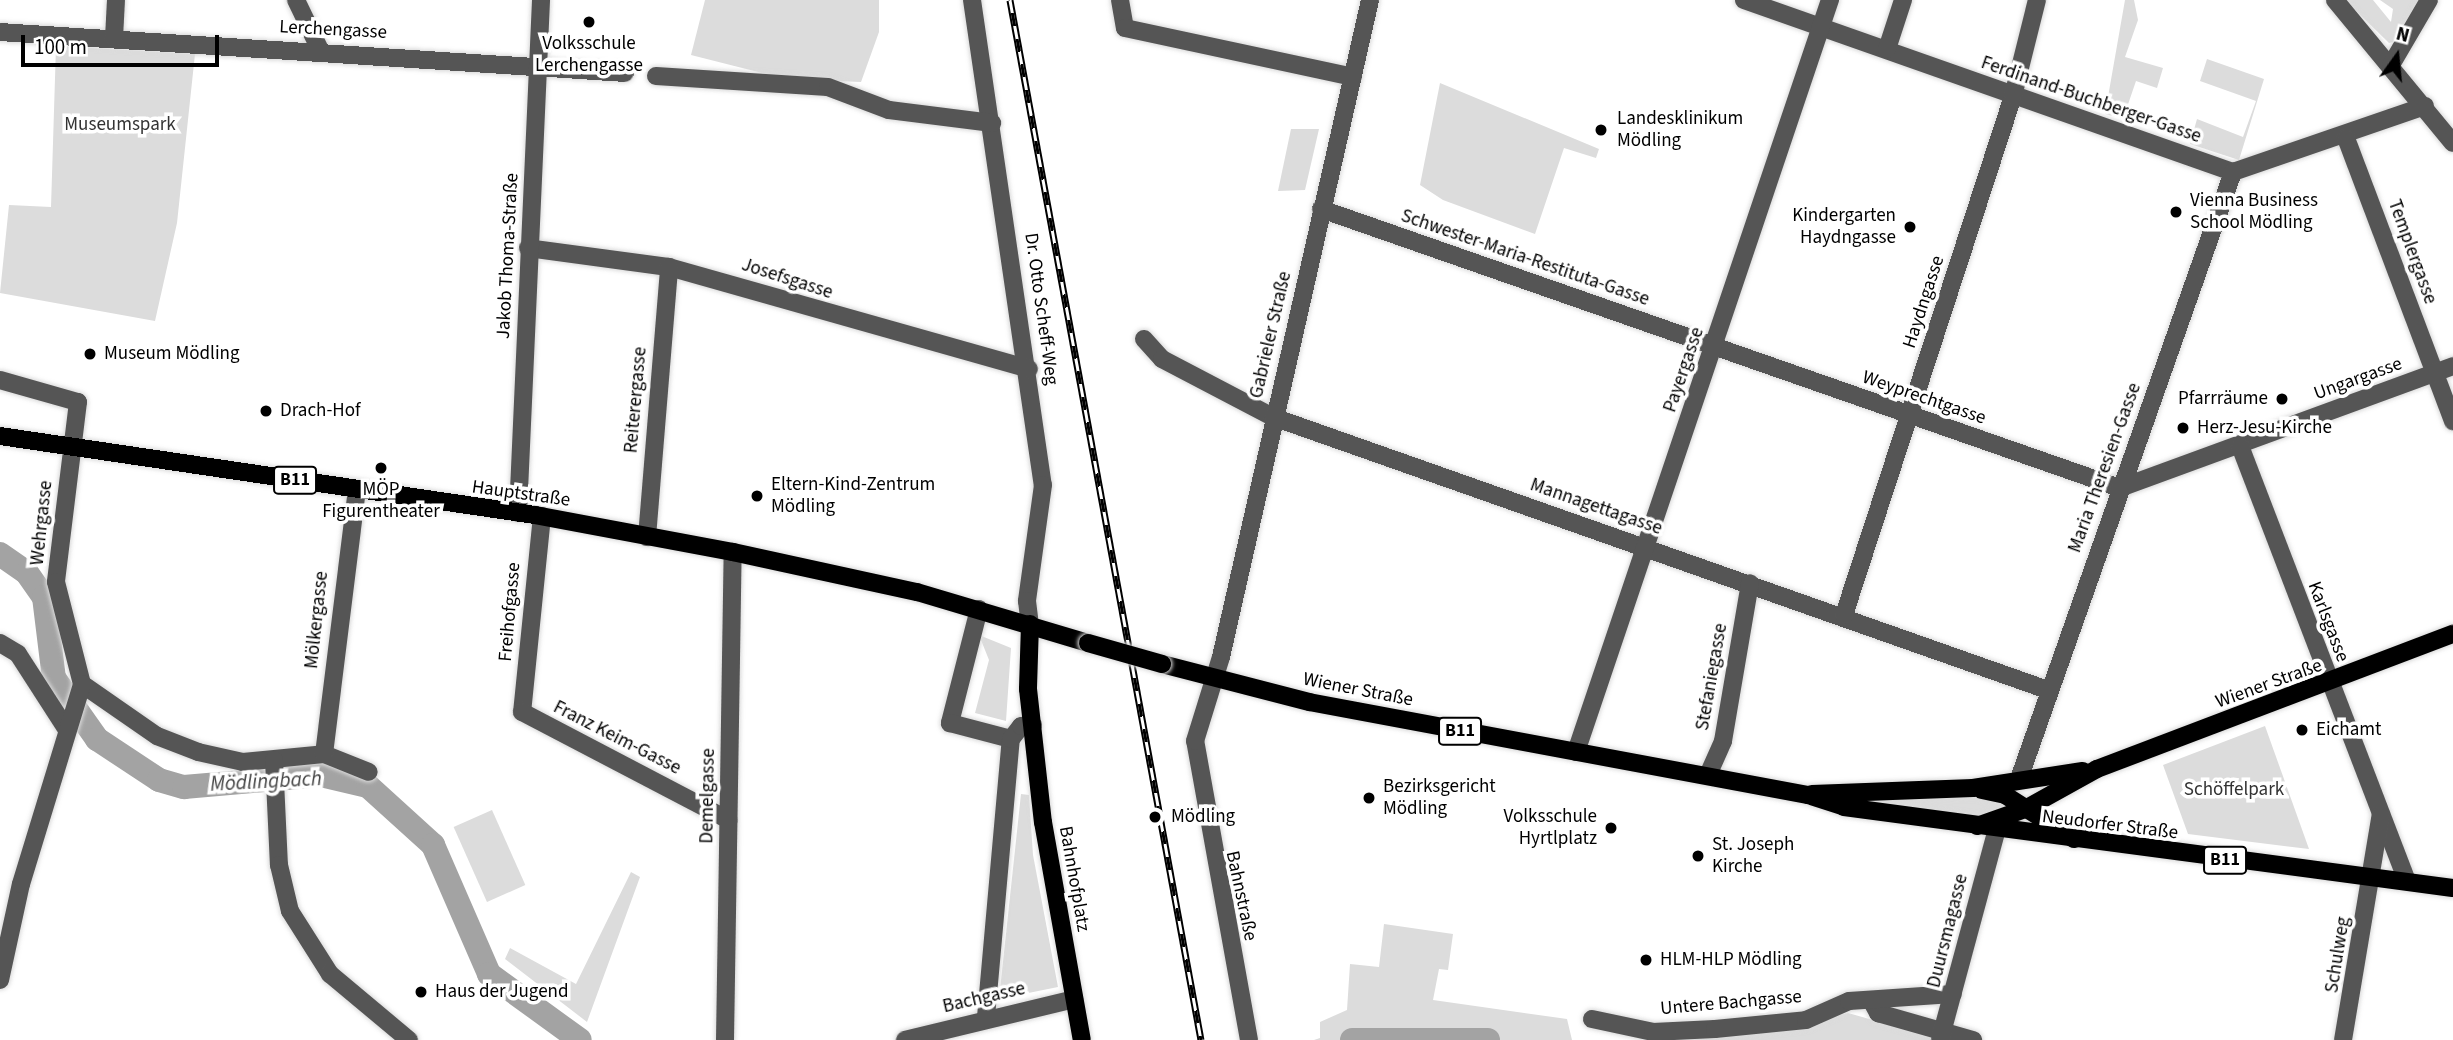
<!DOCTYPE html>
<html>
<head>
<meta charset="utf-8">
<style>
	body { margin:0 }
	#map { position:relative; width:2453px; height:1040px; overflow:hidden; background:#fff; font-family:"Source Sans 3",sans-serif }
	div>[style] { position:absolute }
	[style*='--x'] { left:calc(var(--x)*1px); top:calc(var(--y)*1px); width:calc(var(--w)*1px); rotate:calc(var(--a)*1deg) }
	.green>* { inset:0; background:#dcdcdc; transform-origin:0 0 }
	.river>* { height:24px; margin:-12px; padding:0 12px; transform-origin:12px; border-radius:12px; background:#a3a3a3 }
	.roads { filter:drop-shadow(0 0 2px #dbdbdb) drop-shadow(0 0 2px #dbdbdb) }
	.minor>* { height:18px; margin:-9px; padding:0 9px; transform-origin:9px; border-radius:9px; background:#555 }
	.major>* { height:18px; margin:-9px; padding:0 9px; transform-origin:9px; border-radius:9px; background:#000 }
	.rail>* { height:7px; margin-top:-3.5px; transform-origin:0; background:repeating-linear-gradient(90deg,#fff 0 13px,#000 0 26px); box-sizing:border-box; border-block:2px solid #000 }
	.bridges { filter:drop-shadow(0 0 2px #dbdbdb) drop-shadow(0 0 2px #dbdbdb) }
	.major-bridge>* { height:18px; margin:-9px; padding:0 9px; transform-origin:9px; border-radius:9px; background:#000 }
	.dots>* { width:19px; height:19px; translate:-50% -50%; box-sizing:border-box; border:4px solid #fff; border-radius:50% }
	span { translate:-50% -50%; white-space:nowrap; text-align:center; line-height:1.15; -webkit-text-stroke:7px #fff; paint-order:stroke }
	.shield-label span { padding:2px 5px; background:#fff; border:2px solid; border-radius:5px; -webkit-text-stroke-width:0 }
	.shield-label { font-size:18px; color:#000; font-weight:700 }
	.street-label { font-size:19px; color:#000 }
	.poi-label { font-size:19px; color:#000 }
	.left { translate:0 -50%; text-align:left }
	.right { translate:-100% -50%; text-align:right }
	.park-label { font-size:19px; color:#333 }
	.water-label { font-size:21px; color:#444; font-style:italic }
	.north { position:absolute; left:2362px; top:21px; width:70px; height:70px; -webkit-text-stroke:5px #fff; paint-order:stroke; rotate:15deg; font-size:19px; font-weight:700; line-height:28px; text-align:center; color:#000 }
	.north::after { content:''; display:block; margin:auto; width:24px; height:32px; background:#000; clip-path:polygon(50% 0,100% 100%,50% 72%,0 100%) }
	.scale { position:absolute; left:21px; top:35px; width:198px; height:32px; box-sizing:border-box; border:4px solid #000; border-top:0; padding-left:9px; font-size:21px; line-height:24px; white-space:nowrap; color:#000; -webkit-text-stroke:5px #fff; paint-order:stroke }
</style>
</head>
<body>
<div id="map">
	<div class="green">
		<i style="clip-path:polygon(705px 0,879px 0,879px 32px,861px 82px,786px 79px,691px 55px)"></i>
		<i style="clip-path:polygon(2125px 0,2134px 0,2138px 20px,2125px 57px,2163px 68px,2157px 88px,2136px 81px,2123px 119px,2105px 114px)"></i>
		<i style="clip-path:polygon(2345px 0,2373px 0,2391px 22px,2393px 9px,2380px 0,2419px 0,2401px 40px,2389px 43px)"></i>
		<i style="clip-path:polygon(56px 46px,195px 54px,177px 223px,155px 321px,0 293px,9px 205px,51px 207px)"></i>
		<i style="clip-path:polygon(2207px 59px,2264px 79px,2239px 160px,2190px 144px,2197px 119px,2243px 137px,2256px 101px,2200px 81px)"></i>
		<i style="clip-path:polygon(1440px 83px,1599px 149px,1596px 158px,1564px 148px,1535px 234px,1443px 200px,1420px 185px)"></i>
		<i style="clip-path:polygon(1291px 129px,1319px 129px,1305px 190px,1278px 191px)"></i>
		<i style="clip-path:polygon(979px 635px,1011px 648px,1006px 721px,975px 713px,989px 660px)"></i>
		<i style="clip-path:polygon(2265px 726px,2309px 849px,2188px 834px,2163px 765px)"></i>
		<i style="clip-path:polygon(1021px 794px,1029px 795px,1033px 855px,1058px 987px,999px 999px)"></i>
		<i style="clip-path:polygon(1984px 796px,2013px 806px,1988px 818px,1846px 799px)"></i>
		<i style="left:492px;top:810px;width:82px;height:42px;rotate:66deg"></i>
		<i style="clip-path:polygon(631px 872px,640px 877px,587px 1022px,505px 959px,510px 948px,576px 984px)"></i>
		<i style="clip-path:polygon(1384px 924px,1453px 934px,1448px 970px,1439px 969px,1433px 1000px,1567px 1019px,1572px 1040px,1314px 1040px,1320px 1038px,1320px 1022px,1347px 1010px,1350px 964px,1379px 967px)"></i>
		<i style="clip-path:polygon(1848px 1013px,1944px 1040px,1686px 1040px,1768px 1032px)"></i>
	</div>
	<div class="river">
		<i style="--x:0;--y:554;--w:33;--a:35"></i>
		<i style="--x:27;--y:573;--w:29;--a:55"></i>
		<i style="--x:44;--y:597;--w:82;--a:83"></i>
		<i style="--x:54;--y:678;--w:75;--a:54.8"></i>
		<i style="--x:97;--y:739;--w:74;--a:33.5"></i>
		<i style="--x:159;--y:780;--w:26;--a:16"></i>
		<i style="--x:184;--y:787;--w:138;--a:-5"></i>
		<i style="--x:321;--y:775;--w:48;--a:13.2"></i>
		<i style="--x:368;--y:786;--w:88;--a:42.2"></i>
		<i style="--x:433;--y:845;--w:141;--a:66.5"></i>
		<i style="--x:489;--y:974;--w:112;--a:36"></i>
		<i style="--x:1352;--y:1040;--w:136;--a:0"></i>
	</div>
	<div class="roads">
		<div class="minor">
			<i style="--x:296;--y:0;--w:58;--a:64.3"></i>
			<i style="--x:972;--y:0;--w:490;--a:81.7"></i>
			<i style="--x:1043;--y:485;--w:117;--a:97.9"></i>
			<i style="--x:1027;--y:601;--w:23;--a:83"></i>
			<i style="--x:1120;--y:0;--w:28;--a:80"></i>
			<i style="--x:1125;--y:28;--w:233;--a:12.1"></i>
			<i style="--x:1744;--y:0;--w:518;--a:19.38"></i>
			<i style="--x:2233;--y:172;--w:203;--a:-19"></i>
			<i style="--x:2335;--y:0;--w:185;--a:50.5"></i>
			<i style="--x:0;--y:32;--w:626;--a:3.75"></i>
			<i style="--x:114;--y:38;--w:38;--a:-87"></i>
			<i style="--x:1887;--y:49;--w:52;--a:-71.9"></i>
			<i style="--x:2391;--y:65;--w:75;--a:-59.7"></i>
			<i style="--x:656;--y:76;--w:172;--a:3.7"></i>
			<i style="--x:828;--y:87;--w:65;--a:20.7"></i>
			<i style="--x:889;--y:110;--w:104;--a:7.2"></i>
			<i style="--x:2346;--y:138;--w:303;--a:69.3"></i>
			<i style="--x:1321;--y:209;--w:846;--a:19.25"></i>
			<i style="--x:2120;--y:488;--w:355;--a:-20.1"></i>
			<i style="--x:528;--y:248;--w:142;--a:7.7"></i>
			<i style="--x:669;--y:267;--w:374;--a:15.8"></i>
			<i style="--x:1144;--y:339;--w:27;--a:48"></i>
			<i style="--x:1162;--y:359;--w:125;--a:27.6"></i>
			<i style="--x:1273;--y:417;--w:822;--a:19.41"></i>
			<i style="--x:0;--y:380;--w:81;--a:15.8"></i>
			<i style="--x:78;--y:402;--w:181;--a:97"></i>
			<i style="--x:56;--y:582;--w:105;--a:75.7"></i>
			<i style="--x:82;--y:684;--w:91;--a:34.7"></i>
			<i style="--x:157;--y:736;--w:44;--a:21.3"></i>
			<i style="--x:198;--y:752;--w:46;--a:12.5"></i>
			<i style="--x:243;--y:762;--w:81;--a:-5.6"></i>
			<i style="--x:324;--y:754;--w:48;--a:21.8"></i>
			<i style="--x:2240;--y:446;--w:466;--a:69"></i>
			<i style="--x:518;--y:513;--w:514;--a:-87.43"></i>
			<i style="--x:542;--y:516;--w:197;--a:95.8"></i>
			<i style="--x:522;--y:712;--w:233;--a:27.6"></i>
			<i style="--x:647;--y:537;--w:271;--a:-85.3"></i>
			<i style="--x:979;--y:609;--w:118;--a:104.3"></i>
			<i style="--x:950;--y:723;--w:63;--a:14.7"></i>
			<i style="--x:1844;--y:615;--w:546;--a:-71.96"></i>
			<i style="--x:2013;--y:96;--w:99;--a:-76"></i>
			<i style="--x:0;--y:643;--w:21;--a:31"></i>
			<i style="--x:18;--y:654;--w:90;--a:57.2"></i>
			<i style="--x:1576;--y:752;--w:794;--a:-71.34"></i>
			<i style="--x:324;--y:754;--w:266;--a:-82.9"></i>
			<i style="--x:274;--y:760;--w:105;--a:87.3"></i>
			<i style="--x:279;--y:865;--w:47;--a:76.6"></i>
			<i style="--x:290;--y:911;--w:75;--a:57.6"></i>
			<i style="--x:330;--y:974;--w:103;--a:39.9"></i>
			<i style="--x:1708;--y:775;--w:37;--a:-66"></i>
			<i style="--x:1723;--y:741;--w:160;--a:-80.3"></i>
			<i style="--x:2019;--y:779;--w:644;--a:-70.58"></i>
			<i style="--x:0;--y:980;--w:98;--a:-77.7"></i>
			<i style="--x:21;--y:884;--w:209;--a:-73"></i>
			<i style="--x:1872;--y:1002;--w:13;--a:61"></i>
			<i style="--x:1878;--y:1013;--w:99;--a:15.9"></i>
			<i style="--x:986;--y:1017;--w:279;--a:-84.9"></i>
			<i style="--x:1011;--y:739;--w:16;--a:-52"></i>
			<i style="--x:1021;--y:726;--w:12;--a:-5"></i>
			<i style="--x:1592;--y:1019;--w:62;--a:12"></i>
			<i style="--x:1653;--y:1032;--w:62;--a:-2.8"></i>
			<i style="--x:1715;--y:1029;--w:91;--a:-5.6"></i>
			<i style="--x:1806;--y:1020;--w:47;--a:-23.8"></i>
			<i style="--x:1849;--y:1001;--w:104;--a:-3.9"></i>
			<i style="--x:725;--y:1040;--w:488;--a:-89.1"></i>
			<i style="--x:905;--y:1040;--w:174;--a:-13.6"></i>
			<i style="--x:1249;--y:1040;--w:304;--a:-100.2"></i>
			<i style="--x:1195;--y:741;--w:88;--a:-72.8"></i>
			<i style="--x:1221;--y:657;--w:674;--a:-77.22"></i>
			<i style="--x:1940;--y:1040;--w:215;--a:-74.9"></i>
			<i style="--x:2343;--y:1040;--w:229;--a:-80.5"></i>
		</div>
		<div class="major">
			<i style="--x:0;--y:436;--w:541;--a:8.4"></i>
			<i style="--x:535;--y:515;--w:201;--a:10.6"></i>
			<i style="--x:733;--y:552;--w:188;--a:12.3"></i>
			<i style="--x:917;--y:592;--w:178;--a:16.6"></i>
			<i style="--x:1030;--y:624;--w:65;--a:91.8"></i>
			<i style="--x:1028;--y:689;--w:134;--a:83.6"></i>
			<i style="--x:1043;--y:822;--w:221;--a:79.9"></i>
			<i style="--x:1162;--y:664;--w:152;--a:14.5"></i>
			<i style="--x:1309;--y:702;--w:508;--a:10.56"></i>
			<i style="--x:1808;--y:795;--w:38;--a:18"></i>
			<i style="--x:1844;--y:807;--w:614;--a:7.58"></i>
			<i style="--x:1982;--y:790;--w:24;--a:12"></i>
			<i style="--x:2005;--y:795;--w:82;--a:32.5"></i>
			<i style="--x:1812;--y:794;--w:161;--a:-2.1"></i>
			<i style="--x:1973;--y:788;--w:111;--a:-8.8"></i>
			<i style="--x:1977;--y:826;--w:51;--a:-19.5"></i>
			<i style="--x:2025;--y:809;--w:82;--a:-29.1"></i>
			<i style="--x:2097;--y:769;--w:381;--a:-20.8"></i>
		</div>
	</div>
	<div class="rail">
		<i style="--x:1010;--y:0;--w:1057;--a:79.59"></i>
	</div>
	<div class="bridges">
		<div class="major-bridge">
			<i style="--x:1088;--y:643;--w:77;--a:15.8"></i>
		</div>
	</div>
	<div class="dots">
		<i style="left:589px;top:22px;background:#000"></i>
		<i style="left:1601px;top:130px;background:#000"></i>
		<i style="left:2176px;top:212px;background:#000"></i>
		<i style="left:1910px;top:227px;background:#000"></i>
		<i style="left:90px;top:354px;background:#000"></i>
		<i style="left:2282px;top:399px;background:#000"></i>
		<i style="left:266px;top:411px;background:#000"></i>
		<i style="left:2183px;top:428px;background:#000"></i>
		<i style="left:381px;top:468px;background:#000"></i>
		<i style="left:757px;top:496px;background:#000"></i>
		<i style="left:2302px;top:730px;background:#000"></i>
		<i style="left:1369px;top:798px;background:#000"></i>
		<i style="left:1155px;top:817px;background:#000"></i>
		<i style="left:1611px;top:828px;background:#000"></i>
		<i style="left:1698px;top:856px;background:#000"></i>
		<i style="left:1646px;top:960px;background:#000"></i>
		<i style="left:421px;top:992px;background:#000"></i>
	</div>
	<div class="shield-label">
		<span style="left:295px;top:480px">B11</span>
		<span style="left:1460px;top:731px">B11</span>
		<span style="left:2225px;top:860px">B11</span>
	</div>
	<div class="street-label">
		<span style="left:333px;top:30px;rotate:3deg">Lerchengasse</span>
		<span style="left:2091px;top:100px;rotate:19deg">Ferdinand-Buchberger-Gasse</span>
		<span style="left:2412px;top:252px;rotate:70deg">Templergasse</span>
		<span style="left:508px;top:256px;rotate:-87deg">Jakob Thoma-Straße</span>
		<span style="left:1525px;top:258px;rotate:19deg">Schwester-Maria-Restituta-Gasse</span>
		<span style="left:787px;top:279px;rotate:18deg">Josefsgasse</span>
		<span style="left:1924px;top:302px;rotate:-72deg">Haydngasse</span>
		<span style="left:1041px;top:309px;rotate:82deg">Dr. Otto Scheff-Weg</span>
		<span style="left:1271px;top:335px;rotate:-77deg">Gabrieler Straße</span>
		<span style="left:1684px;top:370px;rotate:-71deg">Payergasse</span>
		<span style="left:2358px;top:379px;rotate:-20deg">Ungargasse</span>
		<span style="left:1924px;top:398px;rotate:19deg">Weyprechtgasse</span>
		<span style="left:636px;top:400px;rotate:-85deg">Reiterergasse</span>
		<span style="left:2105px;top:468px;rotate:-70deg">Maria Theresien-Gasse</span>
		<span style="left:521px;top:494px;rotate:8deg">Hauptstraße</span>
		<span style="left:1596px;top:507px;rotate:19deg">Mannagettagasse</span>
		<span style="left:42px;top:523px;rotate:-84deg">Wehrgasse</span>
		<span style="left:510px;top:612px;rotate:-85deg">Freihofgasse</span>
		<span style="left:317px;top:620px;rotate:-84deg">Mölkergasse</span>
		<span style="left:2328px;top:622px;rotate:69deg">Karlsgasse</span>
		<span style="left:1712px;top:677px;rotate:-80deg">Stefaniegasse</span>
		<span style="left:2269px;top:684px;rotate:-20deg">Wiener Straße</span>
		<span style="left:1358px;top:690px;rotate:11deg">Wiener Straße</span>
		<span style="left:617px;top:738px;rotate:27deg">Franz Keim-Gasse</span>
		<span style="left:708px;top:796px;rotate:-89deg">Demelgasse</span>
		<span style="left:2110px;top:825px;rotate:7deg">Neudorfer Straße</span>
		<span style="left:1074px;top:879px;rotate:80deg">Bahnhofplatz</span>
		<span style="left:1241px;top:896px;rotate:78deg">Bahnstraße</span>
		<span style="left:1948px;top:931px;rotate:-76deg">Duursmagasse</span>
		<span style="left:2338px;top:955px;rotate:-81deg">Schulweg</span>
		<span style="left:984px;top:998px;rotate:-13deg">Bachgasse</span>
		<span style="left:1731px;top:1003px;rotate:-5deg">Untere Bachgasse</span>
	</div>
	<div class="poi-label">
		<span style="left:589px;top:55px">Volksschule<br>Lerchengasse</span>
		<span class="left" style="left:1617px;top:130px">Landesklinikum<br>Mödling</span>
		<span class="left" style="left:2190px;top:212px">Vienna Business<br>School Mödling</span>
		<span class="right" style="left:1896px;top:227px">Kindergarten<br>Haydngasse</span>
		<span class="left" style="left:104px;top:354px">Museum Mödling</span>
		<span class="right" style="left:2268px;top:399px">Pfarrräume</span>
		<span class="left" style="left:280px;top:411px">Drach-Hof</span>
		<span class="left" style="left:2197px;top:428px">Herz-Jesu-Kirche</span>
		<span class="left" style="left:771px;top:496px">Eltern-Kind-Zentrum<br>Mödling</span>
		<span style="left:381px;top:501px">MÖP<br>Figurentheater</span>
		<span class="left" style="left:2316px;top:730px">Eichamt</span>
		<span class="left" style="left:1383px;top:798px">Bezirksgericht<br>Mödling</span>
		<span class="left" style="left:1171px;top:817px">Mödling</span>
		<span class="right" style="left:1597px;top:828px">Volksschule<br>Hyrtlplatz</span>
		<span class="left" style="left:1712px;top:856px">St. Joseph<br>Kirche</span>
		<span class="left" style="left:1660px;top:960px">HLM-HLP Mödling</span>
		<span class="left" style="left:435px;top:992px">Haus der Jugend</span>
	</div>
	<div class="park-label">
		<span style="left:120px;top:125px">Museumspark</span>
		<span style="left:2234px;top:790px">Schöffelpark</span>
	</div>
	<div class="water-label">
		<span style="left:266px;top:781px;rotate:-3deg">Mödlingbach</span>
	</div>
	<div class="north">N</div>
	<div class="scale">100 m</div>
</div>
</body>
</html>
